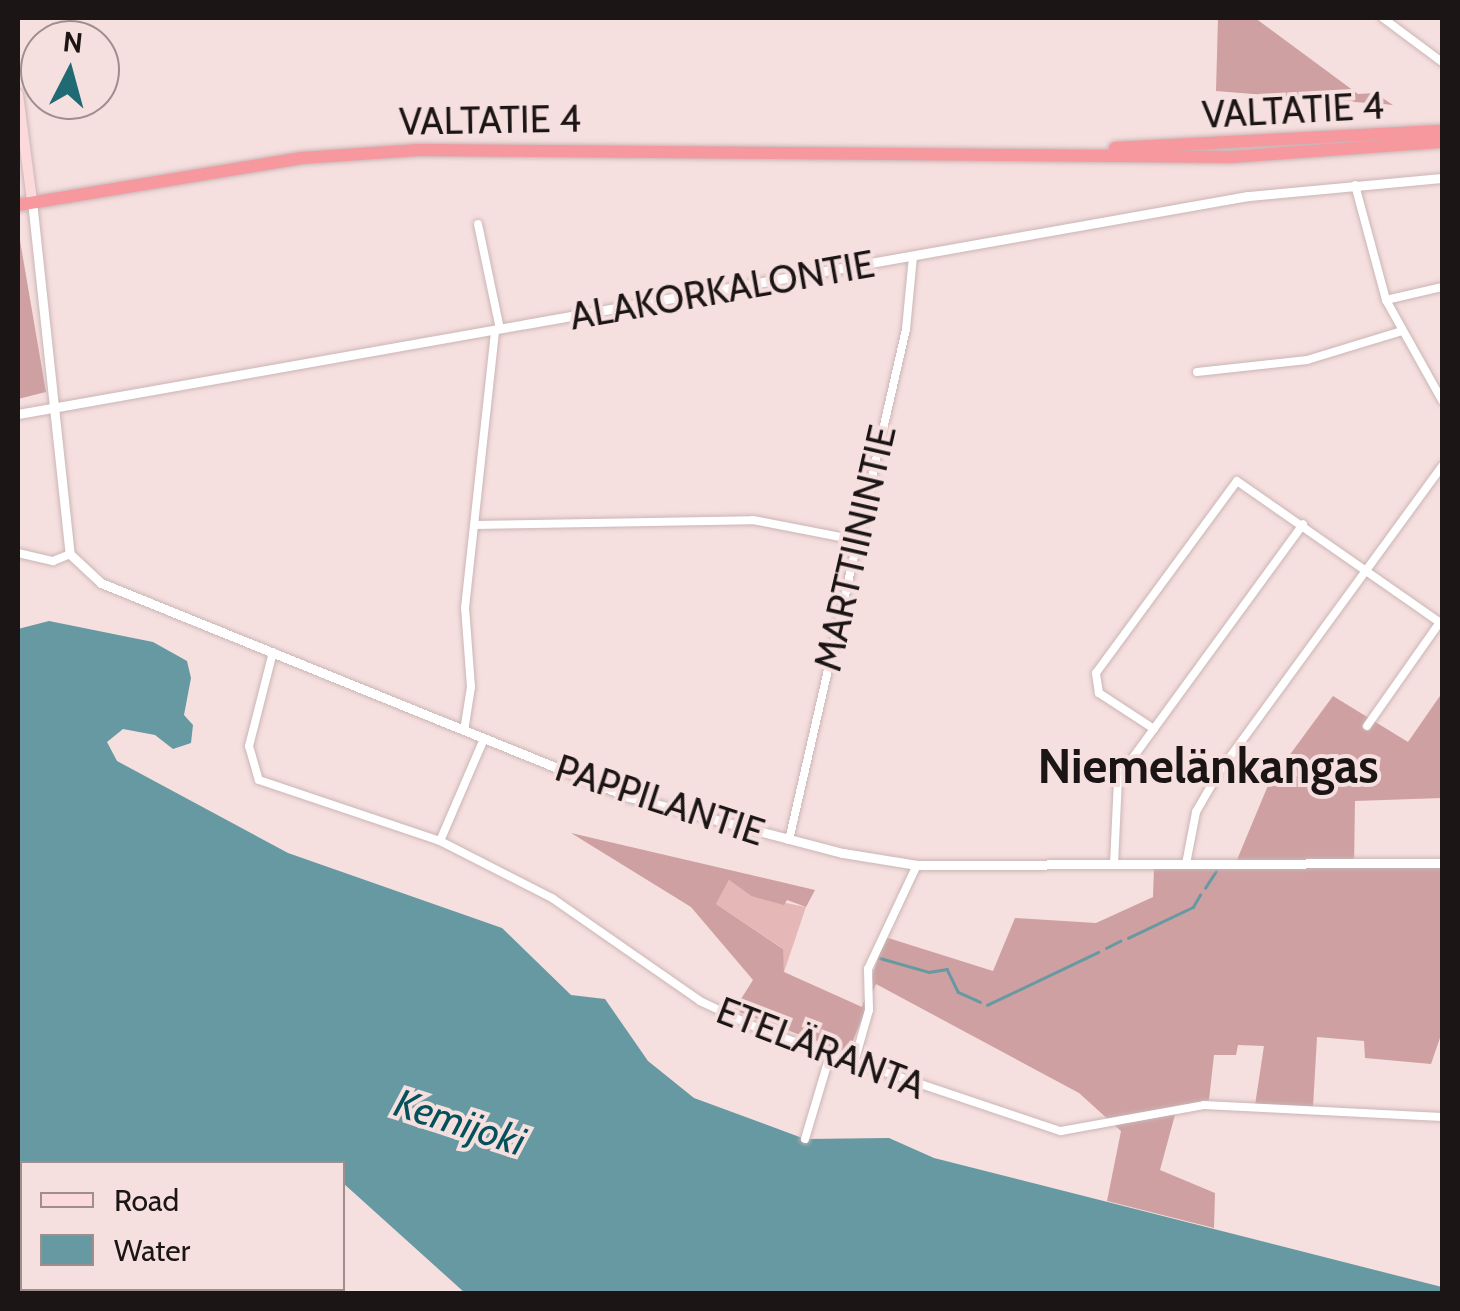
<!DOCTYPE html>
<html>
<head>
<meta charset="utf-8">
<style>
	body { margin:0 }
	#map { position:relative; width:1460px; height:1311px; overflow:hidden; background:#f6dfdf; font-family:Cabin,sans-serif }
	div>[style] { position:absolute }
	[style*='--x'] { left:calc(var(--x)*1px); top:calc(var(--y)*1px); width:calc(var(--w)*1px); rotate:calc(var(--a)*1deg) }
	.green>* { inset:0; background:#e5b7b7 }
	.forest>* { inset:0; background:#cea0a1 }
	.water>* { inset:0; background:#6699a1 }
	.stream>* { height:2.5px; margin:-1.25px; padding:0 1.25px; transform-origin:1.25px; border-radius:1.25px; background:#6699a1 }
	.roads { filter:drop-shadow(0 0 2px #cab5b5) drop-shadow(0 0 2px #cab5b5) }
	.minor>* { height:8px; margin:-4px; padding:0 4px; transform-origin:4px; border-radius:4px; background:#fff }
	.tertiary>* { height:9px; margin:-4.5px; padding:0 4.5px; transform-origin:4.5px; border-radius:4.5px; background:#fff }
	.secondary>* { height:10px; margin:-5px; padding:0 5px; transform-origin:5px; border-radius:5px; background:#fcd9db }
	.trunk>* { height:12px; margin:-6px; padding:0 6px; transform-origin:6px; border-radius:6px; background:#f6989e }
	span { translate:-50% -50%; white-space:nowrap; text-align:center; line-height:1.15; -webkit-text-stroke:8px #f6dfdf; paint-order:stroke }
	.street-label { font-size:38px; color:#1c1515 }
	.water-label { font-size:40px; color:#03525b; font-style:italic }
	.district-label { font-size:48px; color:#1c1515; font-weight:700 }
	.frame { position:absolute; inset:0; border:20px solid #1c1515; pointer-events:none }
	.legend { position:absolute; left:20px; top:1161px; width:325px; height:130px; box-sizing:border-box; background:#f6dfdf; border:2px solid #9f8e8e; margin:0; padding:12px 18px; list-style:none; font-size:30px; color:#1c1515 }
	.legend li { display:flex; align-items:center; gap:20px; height:50px }
	.legend b { width:50px; border:2px solid #9f8e8e }
	.north { position:absolute; left:20px; top:20px; width:100px; height:100px; box-sizing:border-box; background:#f6dfdf; border:2px solid #9f8e8e; border-radius:50%; rotate:6deg; font-size:28px; font-weight:700; line-height:40px; text-align:center; color:#1c1515 }
	.north::after { content:''; display:block; margin:auto; width:35px; height:45px; background:#206a74; clip-path:polygon(50% 0,100% 100%,50% 72%,0 100%) }
</style>
</head>
<body>
<div id="map">
	<div class="green">
		<i style="clip-path:polygon(729px 880px,751px 896px,806px 907px,784px 972px,782px 948px,716px 904px)"></i>
	</div>
	<div class="forest">
		<i style="clip-path:polygon(1218px 18px,1255px 18px,1358px 94px,1375px 93px,1393px 105px,1216px 91px)"></i>
		<i style="clip-path:polygon(18px 229px,46px 392px,18px 399px)"></i>
		<i style="clip-path:polygon(1442px 693px,1442px 798px,1355px 801px,1354px 865px,1442px 866px,1442px 1032px,1431px 1064px,1365px 1058px,1364px 1041px,1317px 1037px,1313px 1107px,1255px 1105px,1264px 1046px,1238px 1045px,1236px 1055px,1214px 1055px,1209px 1100px,1176px 1111px,1160px 1170px,1215px 1193px,1214px 1228px,1107px 1201px,1121px 1131px,1079px 1093px,876px 984px,848px 1053px,734px 1010px,753px 980px,691px 907px,571px 833px,815px 890px,806px 907px,787px 900px,784px 905px,751px 896px,729px 880px,716px 904px,783px 949px,784px 972px,862px 1007px,885px 937px,993px 971px,1015px 918px,1096px 923px,1153px 897px,1154px 867px,1234px 867px,1269px 783px,1333px 696px,1408px 742px)"></i>
	</div>
	<div class="water">
		<i style="clip-path:polygon(49px 621px,153px 642px,187px 661px,191px 678px,184px 715px,193px 725px,191px 743px,173px 749px,155px 735px,123px 729px,107px 742px,117px 761px,288px 853px,502px 928px,571px 995px,605px 999px,648px 1061px,694px 1098px,805px 1139px,889px 1138px,934px 1158px,1442px 1287px,1442px 1293px,465px 1293px,343px 1183px,342px 1164px,22px 1164px,22px 1175px,18px 1174px,18px 629px)"></i>
	</div>
	<div class="stream">
		<i style="--x:1205;--y:888;--w:20;--a:-57"></i>
		<i style="--x:1128;--y:938;--w:72;--a:-25.5"></i>
		<i style="--x:1193;--y:907;--w:14;--a:-60"></i>
		<i style="--x:1106;--y:948;--w:16;--a:-27"></i>
		<i style="--x:880;--y:958;--w:51;--a:15.9"></i>
		<i style="--x:929;--y:972;--w:18;--a:-9"></i>
		<i style="--x:947;--y:969;--w:25;--a:64"></i>
		<i style="--x:958;--y:992;--w:24;--a:24"></i>
		<i style="--x:987;--y:1005;--w:123;--a:-25.5"></i>
	</div>
	<div class="roads">
		<div class="minor">
			<i style="--x:1383;--y:18;--w:74;--a:36.7"></i>
			<i style="--x:1355;--y:185;--w:119;--a:74.9"></i>
			<i style="--x:1386;--y:300;--w:115;--a:60.8"></i>
			<i style="--x:478;--y:224;--w:107;--a:78.2"></i>
			<i style="--x:1386;--y:300;--w:57;--a:-13.1"></i>
			<i style="--x:1197;--y:372;--w:111;--a:-6.2"></i>
			<i style="--x:1307;--y:360;--w:99;--a:-17"></i>
			<i style="--x:474;--y:525;--w:279;--a:-1"></i>
			<i style="--x:753;--y:520;--w:105;--a:11"></i>
			<i style="--x:18;--y:553;--w:36;--a:13"></i>
			<i style="--x:53;--y:561;--w:18;--a:-22"></i>
			<i style="--x:273;--y:652;--w:97;--a:104.3"></i>
			<i style="--x:249;--y:746;--w:35;--a:74"></i>
			<i style="--x:259;--y:780;--w:191;--a:18.6"></i>
			<i style="--x:440;--y:841;--w:126;--a:27"></i>
			<i style="--x:552;--y:898;--w:180;--a:34.8"></i>
			<i style="--x:700;--y:1001;--w:73;--a:25.2"></i>
			<i style="--x:766;--y:1032;--w:311;--a:18.6"></i>
			<i style="--x:1061;--y:1131;--w:145;--a:-10.3"></i>
			<i style="--x:1204;--y:1105;--w:238;--a:2.9"></i>
			<i style="--x:1367;--y:726;--w:127;--a:-54.9"></i>
			<i style="--x:1154;--y:729;--w:66;--a:-146.8"></i>
			<i style="--x:1099;--y:693;--w:20;--a:-99"></i>
			<i style="--x:1096;--y:673;--w:238;--a:-53.7"></i>
			<i style="--x:1237;--y:481;--w:250;--a:34.9"></i>
			<i style="--x:464;--y:731;--w:45;--a:-81"></i>
			<i style="--x:471;--y:687;--w:79;--a:-94.3"></i>
			<i style="--x:465;--y:608;--w:279;--a:-83.8"></i>
			<i style="--x:789;--y:840;--w:524;--a:-77.1"></i>
			<i style="--x:906;--y:329;--w:73;--a:-84.5"></i>
			<i style="--x:440;--y:841;--w:111;--a:-66.7"></i>
			<i style="--x:1114;--y:864;--w:86;--a:-87.3"></i>
			<i style="--x:1118;--y:778;--w:314;--a:-53.9"></i>
			<i style="--x:1186;--y:864;--w:53;--a:-79.1"></i>
			<i style="--x:1196;--y:812;--w:46;--a:-60.1"></i>
			<i style="--x:1219;--y:772;--w:379;--a:-53.9"></i>
			<i style="--x:854;--y:1063;--w:55;--a:-74.2"></i>
			<i style="--x:869;--y:1010;--w:41;--a:-91.4"></i>
			<i style="--x:868;--y:969;--w:115;--a:-64.8"></i>
			<i style="--x:805;--y:1139;--w:88;--a:-73.4"></i>
		</div>
		<div class="tertiary">
			<i style="--x:32;--y:201;--w:355;--a:83.9"></i>
			<i style="--x:70;--y:554;--w:42;--a:43.1"></i>
			<i style="--x:101;--y:583;--w:570;--a:22.06"></i>
			<i style="--x:629;--y:797;--w:221;--a:14.7"></i>
			<i style="--x:843;--y:853;--w:75;--a:9.2"></i>
			<i style="--x:917;--y:865;--w:525;--a:-0.22"></i>
			<i style="--x:18;--y:414;--w:1249;--a:-10.05"></i>
			<i style="--x:1248;--y:196;--w:195;--a:-5.3"></i>
			<i style="--x:107;--y:1294;--w:126;--a:0"></i>
		</div>
		<div class="secondary">
			<i style="--x:18;--y:94;--w:108;--a:82.5"></i>
		</div>
		<div class="trunk">
			<i style="--x:1115;--y:148;--w:327;--a:-3"></i>
			<i style="--x:18;--y:205;--w:288;--a:-9.4"></i>
			<i style="--x:302;--y:158;--w:117;--a:-3.9"></i>
			<i style="--x:419;--y:150;--w:812;--a:0.49"></i>
			<i style="--x:1231;--y:157;--w:212;--a:-4.1"></i>
		</div>
	</div>
	<div class="street-label">
		<span style="left:1293px;top:110px;rotate:-3deg">VALTATIE 4</span>
		<span style="left:490px;top:120px;rotate:-1deg">VALTATIE 4</span>
		<span style="left:722px;top:290px;rotate:-10deg">ALAKORKALONTIE</span>
		<span style="left:855px;top:548px;rotate:-77deg">MARTTIININTIE</span>
		<span style="left:660px;top:800px;rotate:18deg">PAPPILANTIE</span>
		<span style="left:821px;top:1048px;rotate:21deg">ETELÄRANTA</span>
	</div>
	<div class="water-label">
		<span style="left:460px;top:1122px;rotate:18deg">Kemijoki</span>
	</div>
	<div class="district-label">
		<span style="left:1208px;top:767px">Niemelänkangas</span>
	</div>
	<div class="frame"></div>
	<ul class="legend">
	<li><b style="height:12px;background:#fcd9db"></b>Road</li>
	<li><b style="height:28px;background:#6699a1"></b>Water</li>
	</ul>
	<div class="north">N</div>
</div>
</body>
</html>
